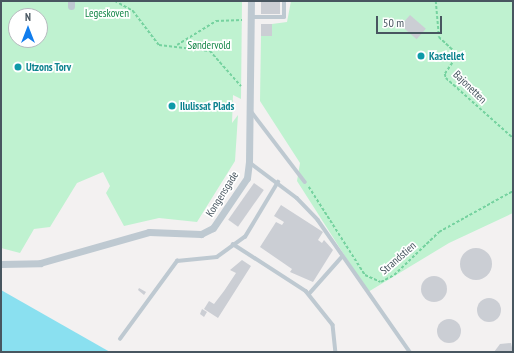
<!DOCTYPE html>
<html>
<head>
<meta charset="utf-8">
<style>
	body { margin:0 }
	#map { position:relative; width:514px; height:353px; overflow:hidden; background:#f3f1f1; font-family:"PT Sans Narrow",sans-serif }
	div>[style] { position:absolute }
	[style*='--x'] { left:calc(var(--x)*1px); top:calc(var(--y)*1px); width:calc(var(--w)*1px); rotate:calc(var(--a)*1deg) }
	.green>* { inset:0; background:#bff2d0 }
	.water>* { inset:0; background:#8ae0f0 }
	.building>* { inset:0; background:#cbced4; transform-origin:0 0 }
	.round { border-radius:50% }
	.path>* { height:1.5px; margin-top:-0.75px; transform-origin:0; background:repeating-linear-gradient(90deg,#75d29f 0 3px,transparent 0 5px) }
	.lane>* { height:3.5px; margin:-1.75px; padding:0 1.75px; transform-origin:1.75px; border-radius:1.75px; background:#bec9d1 }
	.street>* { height:7px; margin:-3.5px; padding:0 3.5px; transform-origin:3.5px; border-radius:3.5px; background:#bec9d1 }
	.dots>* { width:11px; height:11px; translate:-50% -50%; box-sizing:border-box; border:2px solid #fff; border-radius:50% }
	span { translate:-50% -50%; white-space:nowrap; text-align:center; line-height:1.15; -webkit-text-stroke:3.5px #fff; paint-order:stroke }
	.park-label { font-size:11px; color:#138647 }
	.culture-label { font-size:11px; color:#0d838f; font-weight:700 }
	.left { translate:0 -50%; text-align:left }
	.street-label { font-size:11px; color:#485660 }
	.frame { position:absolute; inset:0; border:2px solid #485660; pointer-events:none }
	.north { position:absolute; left:8px; top:8px; width:40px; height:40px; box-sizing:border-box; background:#fff; border:1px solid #b6bbbf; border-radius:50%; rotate:0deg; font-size:11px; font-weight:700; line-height:16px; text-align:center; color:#485660 }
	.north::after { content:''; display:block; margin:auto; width:14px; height:18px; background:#117ded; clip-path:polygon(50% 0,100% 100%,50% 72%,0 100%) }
	.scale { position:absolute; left:376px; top:16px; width:66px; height:18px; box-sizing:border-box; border:2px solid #485660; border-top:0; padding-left:5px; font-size:12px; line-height:14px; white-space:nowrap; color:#485660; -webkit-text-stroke:3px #fff; paint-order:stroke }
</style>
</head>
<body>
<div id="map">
	<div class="green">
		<i style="clip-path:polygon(evenodd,1px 1px,242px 1px,241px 99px,233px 95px,232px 123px,238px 115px,235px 161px,197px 222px,159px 218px,124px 226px,106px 193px,110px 186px,103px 172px,77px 183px,50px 227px,34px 229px,20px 253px,1px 248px,1px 1px,16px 16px,40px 16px,40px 40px,16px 40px,16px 16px)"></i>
		<i style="clip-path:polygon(291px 1px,513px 1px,513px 213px,449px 243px,368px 292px,297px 181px,300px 163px,260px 101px,261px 36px,272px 36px,272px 24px,287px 22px)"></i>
	</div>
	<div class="water">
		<i style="clip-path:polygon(1px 290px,110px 352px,1px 352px)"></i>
	</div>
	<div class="building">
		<i style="left:261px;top:1px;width:19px;height:13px"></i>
		<i style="left:410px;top:15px;width:21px;height:14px;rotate:41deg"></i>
		<i style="left:261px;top:24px;width:11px;height:12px"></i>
		<i style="left:254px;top:183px;width:12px;height:45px;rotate:35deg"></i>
		<i style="clip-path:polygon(281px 205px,323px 232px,318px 240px,322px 243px,324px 240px,333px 250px,313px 282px,290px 272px,292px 269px,260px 247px,276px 222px,282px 225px,284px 222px,274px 216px)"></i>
		<i class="round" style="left:460px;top:248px;width:32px;height:32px"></i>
		<i style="clip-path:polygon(242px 260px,251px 266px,218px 318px,204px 309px,209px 301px,214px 304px,224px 291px,236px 273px,230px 270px)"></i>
		<i class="round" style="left:421px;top:276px;width:26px;height:26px"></i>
		<i style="clip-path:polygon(139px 288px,146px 292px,144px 295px,138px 290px)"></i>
		<i class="round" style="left:477px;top:298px;width:24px;height:24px"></i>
		<i style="clip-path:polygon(202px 309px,207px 312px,204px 317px,200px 314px)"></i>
		<i class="round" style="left:437px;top:319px;width:24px;height:24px"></i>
		<i style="clip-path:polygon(511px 343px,513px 352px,494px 352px,500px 344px)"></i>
	</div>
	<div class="path">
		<i style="--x:115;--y:1;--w:21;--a:29"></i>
		<i style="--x:133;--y:11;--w:43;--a:52.6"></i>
		<i style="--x:159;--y:45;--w:51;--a:6.7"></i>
		<i style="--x:210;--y:51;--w:47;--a:48.5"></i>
		<i style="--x:436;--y:1;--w:36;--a:85"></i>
		<i style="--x:439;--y:37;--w:26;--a:43"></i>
		<i style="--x:458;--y:55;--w:23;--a:124"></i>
		<i style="--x:445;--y:74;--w:4;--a:76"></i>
		<i style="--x:446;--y:78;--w:90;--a:41.8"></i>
		<i style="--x:177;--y:45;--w:46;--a:-31.6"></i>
		<i style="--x:216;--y:21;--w:26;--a:-2"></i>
		<i style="--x:309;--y:187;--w:104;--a:57.5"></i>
		<i style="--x:365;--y:275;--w:17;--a:24"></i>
		<i style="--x:381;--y:282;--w:15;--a:-28"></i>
		<i style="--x:394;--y:275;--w:62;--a:-43.7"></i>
		<i style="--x:439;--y:232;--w:85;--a:-29"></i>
	</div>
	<div class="lane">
		<i style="--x:251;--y:17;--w:33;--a:0"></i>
		<i style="--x:284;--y:17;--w:16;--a:-90"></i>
		<i style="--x:251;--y:111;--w:89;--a:52.7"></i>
		<i style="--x:249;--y:162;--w:60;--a:36.9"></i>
		<i style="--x:297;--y:198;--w:30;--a:46"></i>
		<i style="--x:318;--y:220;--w:161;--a:55.1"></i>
		<i style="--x:233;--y:244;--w:87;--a:32.8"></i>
		<i style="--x:306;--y:291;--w:43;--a:51.5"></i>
		<i style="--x:333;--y:325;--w:27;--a:84"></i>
		<i style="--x:309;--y:294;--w:48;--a:-48.4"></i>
		<i style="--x:120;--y:339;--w:97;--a:-53.8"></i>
		<i style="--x:177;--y:261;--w:40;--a:-5.7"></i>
		<i style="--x:217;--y:257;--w:34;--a:-36"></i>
		<i style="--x:245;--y:237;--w:64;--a:-59"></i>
	</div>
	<div class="street">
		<i style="--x:71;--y:1;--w:5;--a:90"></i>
		<i style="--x:1;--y:264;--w:39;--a:-1"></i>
		<i style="--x:40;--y:263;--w:113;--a:-15.9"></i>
		<i style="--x:149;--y:232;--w:52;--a:2.2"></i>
		<i style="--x:201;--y:234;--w:13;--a:-27"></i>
		<i style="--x:213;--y:228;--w:60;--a:-55.8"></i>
		<i style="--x:247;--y:178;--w:16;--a:-83"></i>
		<i style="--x:249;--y:162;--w:161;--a:-89.3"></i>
	</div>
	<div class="dots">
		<i style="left:421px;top:56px;background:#0f9aa8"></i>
		<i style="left:18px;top:67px;background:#0f9aa8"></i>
		<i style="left:172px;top:106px;background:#0f9aa8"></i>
	</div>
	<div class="park-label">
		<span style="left:107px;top:13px">Legeskoven</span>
		<span style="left:209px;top:45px">Søndervold</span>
	</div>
	<div class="culture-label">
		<span class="left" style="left:429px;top:56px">Kastellet</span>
		<span class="left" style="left:26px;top:67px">Utzons Torv</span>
		<span class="left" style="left:180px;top:106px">Ilulissat Plads</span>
	</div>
	<div class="street-label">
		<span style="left:470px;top:87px;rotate:44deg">Bajonetten</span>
		<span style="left:222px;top:194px;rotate:-58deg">Kongensgade</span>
		<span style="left:398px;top:258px;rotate:-41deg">Strandstien</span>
	</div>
	<div class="frame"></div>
	<div class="north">N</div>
	<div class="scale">50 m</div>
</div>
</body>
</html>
